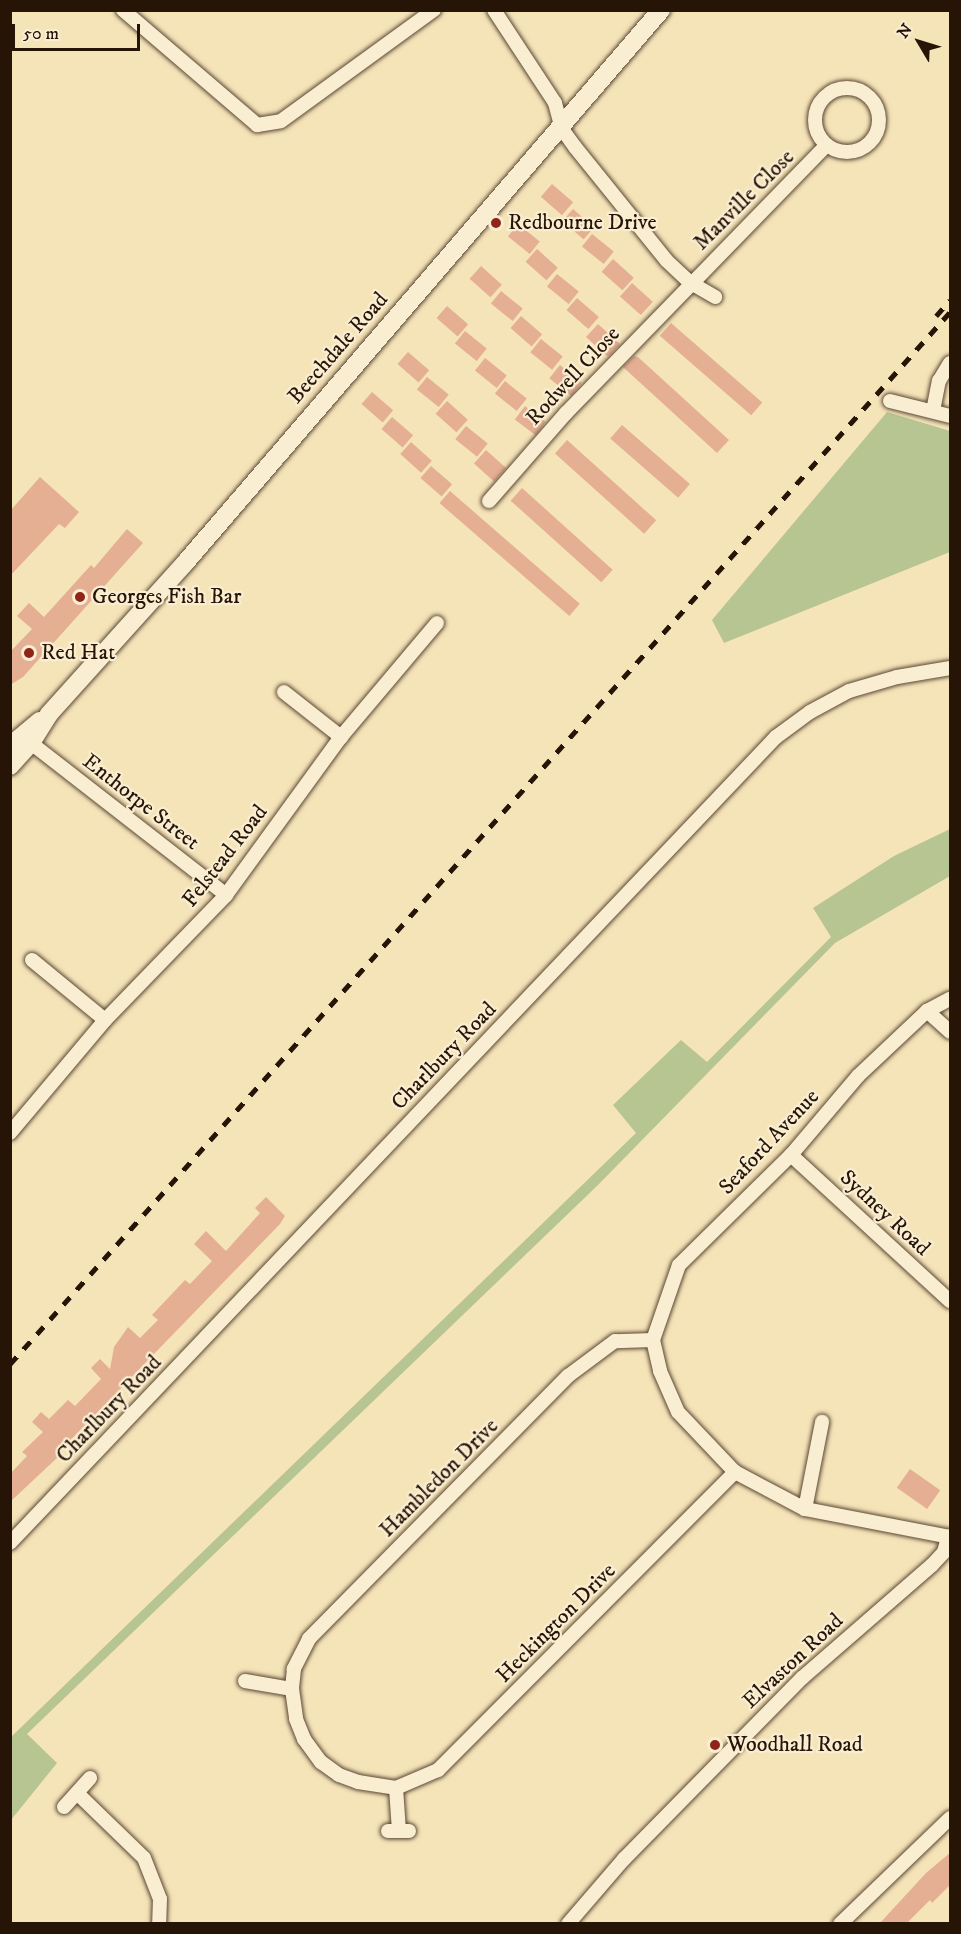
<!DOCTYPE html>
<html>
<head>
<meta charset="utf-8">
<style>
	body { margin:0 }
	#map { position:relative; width:961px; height:1934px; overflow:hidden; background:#f6e4b9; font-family:"IM FELL DW Pica",serif }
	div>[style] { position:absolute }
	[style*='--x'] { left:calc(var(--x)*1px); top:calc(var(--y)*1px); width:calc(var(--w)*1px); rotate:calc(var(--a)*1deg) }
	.green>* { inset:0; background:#b7c593 }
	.building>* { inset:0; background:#e5af94; transform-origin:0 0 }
	.roads { filter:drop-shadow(0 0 2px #5a4834) drop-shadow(0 0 2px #5a4834) }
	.minor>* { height:14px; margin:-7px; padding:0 7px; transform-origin:7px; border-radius:7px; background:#f9edd2 }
	.minor>.ring { margin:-7px; padding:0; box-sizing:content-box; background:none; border:14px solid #f9edd2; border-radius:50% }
	.tertiary>* { height:18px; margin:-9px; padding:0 9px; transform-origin:9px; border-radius:9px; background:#f9edd2 }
	.rail>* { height:4.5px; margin-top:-2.25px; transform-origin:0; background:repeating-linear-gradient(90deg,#261407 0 10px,transparent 0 20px) }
	.dots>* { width:16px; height:16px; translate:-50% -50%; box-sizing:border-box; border:3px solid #f9edd2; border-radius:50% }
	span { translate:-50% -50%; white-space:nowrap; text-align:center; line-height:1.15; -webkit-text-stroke:4.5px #f9edd2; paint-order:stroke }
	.street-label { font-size:22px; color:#261407 }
	.poi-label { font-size:22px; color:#261407 }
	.left { translate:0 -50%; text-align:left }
	.frame { position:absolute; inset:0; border:12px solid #261407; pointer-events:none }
	.north { position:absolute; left:889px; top:12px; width:60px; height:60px; -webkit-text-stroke:4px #f9edd2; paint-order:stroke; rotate:308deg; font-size:16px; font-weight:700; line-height:24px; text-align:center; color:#261407 }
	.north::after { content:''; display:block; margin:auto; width:21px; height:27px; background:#261407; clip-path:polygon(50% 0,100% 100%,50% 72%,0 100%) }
	.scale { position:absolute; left:12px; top:24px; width:128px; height:27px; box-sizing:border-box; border:3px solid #261407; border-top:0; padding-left:8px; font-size:18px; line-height:21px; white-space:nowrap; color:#261407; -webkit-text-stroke:4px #f9edd2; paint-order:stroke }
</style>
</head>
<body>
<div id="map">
	<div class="green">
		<i style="clip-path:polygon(887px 412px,950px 431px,950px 552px,724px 643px,712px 620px)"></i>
		<i style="clip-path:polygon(950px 829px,950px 876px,835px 943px,598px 1185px,27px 1734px,57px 1763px,11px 1820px,11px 1737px,636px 1133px,613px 1105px,681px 1040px,707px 1062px,831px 937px,813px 908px,894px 856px)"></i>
	</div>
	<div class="building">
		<i style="left:552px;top:184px;width:28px;height:17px;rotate:41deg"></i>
		<i style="left:573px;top:209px;width:28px;height:16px;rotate:41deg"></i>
		<i style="left:518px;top:224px;width:28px;height:16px;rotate:39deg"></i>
		<i style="left:592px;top:234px;width:28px;height:16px;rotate:39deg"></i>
		<i style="left:537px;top:249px;width:28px;height:17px;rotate:42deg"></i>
		<i style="left:613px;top:259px;width:28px;height:17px;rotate:42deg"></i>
		<i style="left:481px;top:266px;width:28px;height:17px;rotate:42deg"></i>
		<i style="left:557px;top:274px;width:28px;height:16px;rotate:39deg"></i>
		<i style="left:632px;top:283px;width:28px;height:18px;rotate:42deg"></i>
		<i style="left:501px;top:291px;width:28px;height:16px;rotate:39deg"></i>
		<i style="left:577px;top:298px;width:29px;height:16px;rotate:41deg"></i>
		<i style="left:447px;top:306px;width:28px;height:16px;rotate:41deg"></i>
		<i style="left:521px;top:316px;width:28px;height:16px;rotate:41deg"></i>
		<i style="left:671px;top:323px;width:121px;height:17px;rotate:41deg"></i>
		<i style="clip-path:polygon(598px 324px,620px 344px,610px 355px,607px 356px,586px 337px)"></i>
		<i style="left:465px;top:331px;width:28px;height:16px;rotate:39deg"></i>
		<i style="left:541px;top:339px;width:28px;height:17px;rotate:39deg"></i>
		<i style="left:408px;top:352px;width:28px;height:16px;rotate:41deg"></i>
		<i style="clip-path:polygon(634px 356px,638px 357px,729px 440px,717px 453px,623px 367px)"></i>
		<i style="left:485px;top:358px;width:28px;height:16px;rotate:39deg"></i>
		<i style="left:560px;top:365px;width:28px;height:17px;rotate:39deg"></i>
		<i style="left:427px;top:377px;width:28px;height:16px;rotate:39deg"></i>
		<i style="left:505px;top:381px;width:28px;height:16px;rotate:39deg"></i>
		<i style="left:372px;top:392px;width:28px;height:16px;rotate:41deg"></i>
		<i style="left:447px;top:401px;width:28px;height:17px;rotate:42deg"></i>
		<i style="left:525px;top:406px;width:26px;height:17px;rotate:37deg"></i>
		<i style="left:392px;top:417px;width:28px;height:16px;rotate:41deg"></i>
		<i style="left:622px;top:425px;width:90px;height:18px;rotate:41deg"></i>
		<i style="left:466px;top:426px;width:28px;height:17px;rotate:39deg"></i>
		<i style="left:567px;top:440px;width:120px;height:18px;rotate:42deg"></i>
		<i style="left:411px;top:442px;width:28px;height:16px;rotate:42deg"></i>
		<i style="left:486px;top:450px;width:27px;height:18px;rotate:42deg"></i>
		<i style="left:431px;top:466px;width:28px;height:16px;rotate:41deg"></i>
		<i style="clip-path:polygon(40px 477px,79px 512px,65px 528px,59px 524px,10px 576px,10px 511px)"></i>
		<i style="left:522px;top:488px;width:122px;height:17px;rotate:42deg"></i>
		<i style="left:450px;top:491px;width:172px;height:16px;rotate:41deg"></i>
		<i style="clip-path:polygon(127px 529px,143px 543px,23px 677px,10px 685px,10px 652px,32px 629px,17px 616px,29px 603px,44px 617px,91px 565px,94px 568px)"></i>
		<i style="clip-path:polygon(266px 1197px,285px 1216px,280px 1224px,56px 1455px,58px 1457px,10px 1502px,10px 1474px,27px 1456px,22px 1452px,43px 1432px,32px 1422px,41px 1412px,49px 1419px,68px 1400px,75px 1406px,101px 1379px,91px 1368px,100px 1359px,110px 1369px,114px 1347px,128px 1327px,140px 1338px,158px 1320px,152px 1315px,185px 1280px,190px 1284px,212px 1261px,194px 1244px,206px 1231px,226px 1251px,260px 1213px,255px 1208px)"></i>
		<i style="left:910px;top:1469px;width:37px;height:23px;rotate:35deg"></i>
		<i style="clip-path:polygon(951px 1852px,951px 1884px,932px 1903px,930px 1900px,907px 1923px,880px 1923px,926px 1873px)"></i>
	</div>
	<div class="roads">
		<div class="minor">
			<i style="--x:123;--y:10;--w:177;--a:40.6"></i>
			<i style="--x:257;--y:125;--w:24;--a:-9"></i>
			<i style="--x:281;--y:121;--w:189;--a:-36"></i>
			<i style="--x:494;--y:10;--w:111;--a:56.7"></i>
			<i style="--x:555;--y:103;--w:27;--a:75"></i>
			<i style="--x:562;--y:129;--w:22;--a:54"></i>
			<i style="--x:575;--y:147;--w:146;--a:51.1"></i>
			<i style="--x:667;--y:261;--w:33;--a:43"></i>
			<i style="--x:691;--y:283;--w:28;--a:30"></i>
			<i class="ring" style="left:815px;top:88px;width:50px;height:50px"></i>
			<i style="--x:890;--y:401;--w:62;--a:14"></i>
			<i style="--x:933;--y:411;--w:31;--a:-79"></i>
			<i style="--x:939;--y:381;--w:21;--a:-59"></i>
			<i style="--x:489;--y:501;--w:117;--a:-48.8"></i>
			<i style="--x:566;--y:413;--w:373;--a:-45.8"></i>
			<i style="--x:284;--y:692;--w:73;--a:38.3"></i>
			<i style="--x:31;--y:743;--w:247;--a:37.9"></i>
			<i style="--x:32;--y:960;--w:94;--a:39.4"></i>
			<i style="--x:927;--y:1011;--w:31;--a:42"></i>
			<i style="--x:10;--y:1133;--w:148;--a:-49.9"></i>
			<i style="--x:105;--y:1020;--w:174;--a:-45.9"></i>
			<i style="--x:226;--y:895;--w:195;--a:-54"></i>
			<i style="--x:341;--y:737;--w:149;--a:-49.9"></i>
			<i style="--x:791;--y:1155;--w:216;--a:42.6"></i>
			<i style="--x:653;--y:1340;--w:38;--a:178"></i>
			<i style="--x:615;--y:1341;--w:59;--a:143.3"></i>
			<i style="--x:568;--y:1376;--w:369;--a:134.6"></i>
			<i style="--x:309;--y:1639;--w:34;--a:117"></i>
			<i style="--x:294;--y:1669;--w:20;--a:96"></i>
			<i style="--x:292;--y:1689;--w:30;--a:82"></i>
			<i style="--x:296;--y:1719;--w:22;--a:68"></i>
			<i style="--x:304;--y:1739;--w:29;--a:54"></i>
			<i style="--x:321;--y:1762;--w:22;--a:36"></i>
			<i style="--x:339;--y:1775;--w:20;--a:20"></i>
			<i style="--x:358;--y:1782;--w:38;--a:9"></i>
			<i style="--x:396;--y:1788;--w:46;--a:-23.2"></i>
			<i style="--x:438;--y:1770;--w:421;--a:-45.1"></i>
			<i style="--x:653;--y:1340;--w:79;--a:-70.9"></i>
			<i style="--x:679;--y:1265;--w:157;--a:-44.5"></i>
			<i style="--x:791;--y:1155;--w:104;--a:-49.7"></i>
			<i style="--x:858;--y:1076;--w:95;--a:-43.3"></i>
			<i style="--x:927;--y:1011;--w:26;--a:-28"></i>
			<i style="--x:653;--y:1340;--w:32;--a:77"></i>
			<i style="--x:660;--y:1371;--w:45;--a:66.3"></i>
			<i style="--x:678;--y:1412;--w:83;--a:46.5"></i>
			<i style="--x:735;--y:1472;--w:79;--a:27.9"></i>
			<i style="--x:805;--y:1509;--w:148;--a:10.9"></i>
			<i style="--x:805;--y:1509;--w:89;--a:-78.9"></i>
			<i style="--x:10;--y:1543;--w:1112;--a:-46.46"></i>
			<i style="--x:776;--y:737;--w:42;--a:-36.3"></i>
			<i style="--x:810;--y:712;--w:44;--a:-28.3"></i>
			<i style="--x:849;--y:691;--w:50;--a:-16.3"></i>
			<i style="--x:897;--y:677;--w:54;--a:-9.6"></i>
			<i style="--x:245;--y:1681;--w:48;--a:9.7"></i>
			<i style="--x:396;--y:1788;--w:43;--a:86"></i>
			<i style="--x:77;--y:1793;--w:93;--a:44.1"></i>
			<i style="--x:144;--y:1858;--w:44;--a:68.7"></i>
			<i style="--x:160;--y:1899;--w:25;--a:92"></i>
			<i style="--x:64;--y:1807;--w:39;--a:-48"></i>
			<i style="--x:388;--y:1831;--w:21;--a:0"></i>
			<i style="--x:568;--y:1924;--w:86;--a:-49.3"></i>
			<i style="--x:624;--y:1859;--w:254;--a:-45.5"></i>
			<i style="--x:802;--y:1678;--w:172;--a:-41"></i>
			<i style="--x:932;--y:1565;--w:18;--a:-47"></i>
			<i style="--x:944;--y:1552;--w:16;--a:-75"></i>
			<i style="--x:840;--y:1924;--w:153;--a:-43.9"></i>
		</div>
		<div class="tertiary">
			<i style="--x:10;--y:746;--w:39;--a:-40"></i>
			<i style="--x:10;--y:766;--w:31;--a:-48"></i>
			<i style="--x:31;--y:743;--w:34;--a:-58"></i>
			<i style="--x:49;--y:714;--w:203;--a:-48"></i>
			<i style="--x:185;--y:563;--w:730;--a:-49.28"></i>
		</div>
	</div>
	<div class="rail">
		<i style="--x:936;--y:316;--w:21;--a:-49"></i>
		<i style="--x:10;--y:1364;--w:1411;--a:-48.22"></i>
	</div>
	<div class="dots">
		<i style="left:496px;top:223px;background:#8f2418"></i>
		<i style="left:80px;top:597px;background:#8f2418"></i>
		<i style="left:29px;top:653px;background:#8f2418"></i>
		<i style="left:715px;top:1745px;background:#8f2418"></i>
	</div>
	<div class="street-label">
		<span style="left:744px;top:200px;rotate:-45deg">Manville Close</span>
		<span style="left:338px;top:348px;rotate:-49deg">Beechdale Road</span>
		<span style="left:573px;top:376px;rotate:-47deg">Rodwell Close</span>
		<span style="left:141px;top:802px;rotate:38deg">Enthorpe Street</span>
		<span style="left:225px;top:856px;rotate:-52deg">Felstead Road</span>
		<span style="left:444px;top:1056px;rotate:-46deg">Charlbury Road</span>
		<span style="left:769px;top:1142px;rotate:-47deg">Seaford Avenue</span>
		<span style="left:885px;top:1213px;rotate:43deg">Sydney Road</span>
		<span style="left:109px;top:1409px;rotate:-46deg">Charlbury Road</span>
		<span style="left:439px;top:1478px;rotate:-45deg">Hambledon Drive</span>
		<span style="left:556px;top:1623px;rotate:-45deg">Heckington Drive</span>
		<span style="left:793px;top:1661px;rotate:-43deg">Elvaston Road</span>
	</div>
	<div class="poi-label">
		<span class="left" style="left:508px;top:223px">Redbourne Drive</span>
		<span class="left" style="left:92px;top:597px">Georges Fish Bar</span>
		<span class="left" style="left:41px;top:653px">Red Hat</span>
		<span class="left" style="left:727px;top:1745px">Woodhall Road</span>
	</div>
	<div class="frame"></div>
	<div class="north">N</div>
	<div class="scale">50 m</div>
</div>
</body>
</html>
